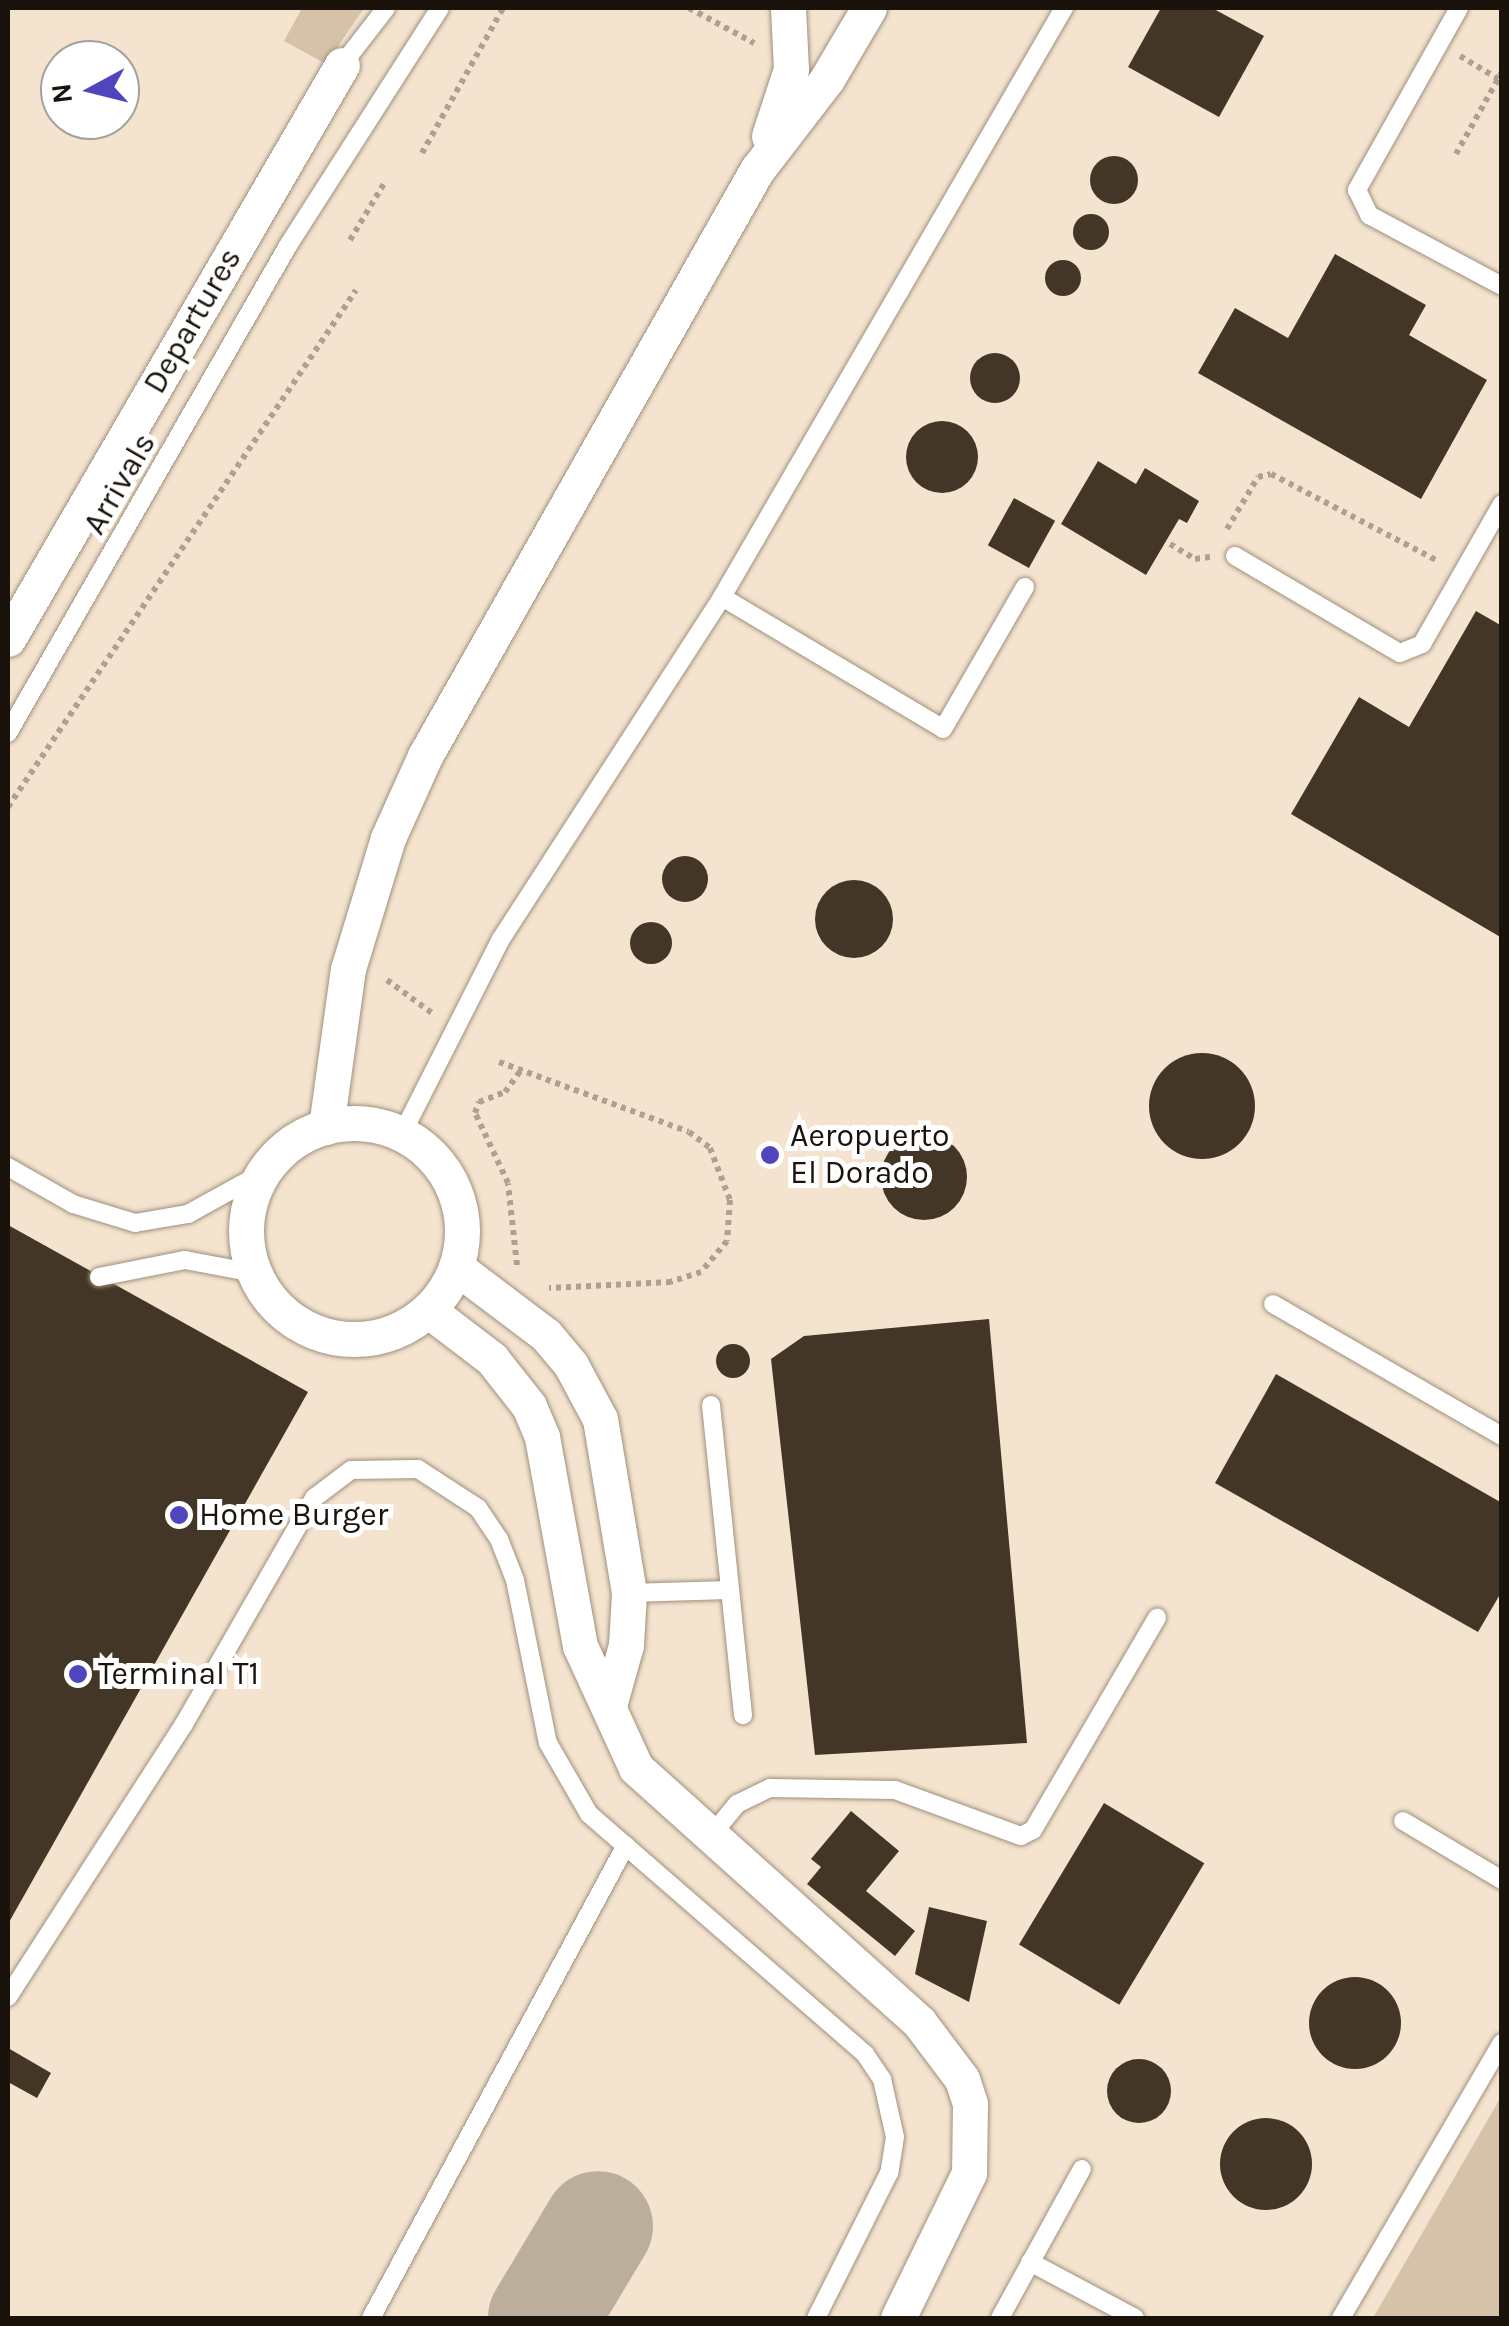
<!DOCTYPE html>
<html>
<head>
<meta charset="utf-8">
<style>
	body { margin:0 }
	#map { position:relative; width:1509px; height:2326px; overflow:hidden; background:#f4e4cf; font-family:Karla,sans-serif }
	div>[style] { position:absolute }
	[style*='--x'] { left:calc(var(--x)*1px); top:calc(var(--y)*1px); width:calc(var(--w)*1px); rotate:calc(var(--a)*1deg) }
	.green>* { inset:0; background:#d6c2a8 }
	.taxiway>* { height:110px; margin:-55px; padding:0 55px; transform-origin:55px; border-radius:55px; background:#bcae9d }
	.building>* { inset:0; background:#433626; transform-origin:0 0 }
	.round { border-radius:50% }
	.path>* { height:6px; margin-top:-3px; transform-origin:0; background:repeating-linear-gradient(90deg,#aea191 0 5px,transparent 0 10px) }
	.roads { filter:drop-shadow(0 0 2px #9f907d) drop-shadow(0 0 2px #9f907d) }
	.lane>* { height:18px; margin:-9px; padding:0 9px; transform-origin:9px; border-radius:9px; background:#fff }
	.street>* { height:35px; margin:-17.5px; padding:0 17.5px; transform-origin:17.5px; border-radius:17.5px; background:#fff }
	.street>.ring { margin:-17.5px; padding:0; box-sizing:content-box; background:none; border:35px solid #fff; border-radius:50% }
	.dots>* { width:28px; height:28px; translate:-50% -50%; box-sizing:border-box; border:5px solid #fff; border-radius:50% }
	span { translate:-50% -50%; white-space:nowrap; text-align:center; line-height:1.15; -webkit-text-stroke:10px #fff; paint-order:stroke }
	.street-label { font-size:32px; color:#19130c }
	.poi-label { font-size:32px; color:#19130c }
	.left { translate:0 -50%; text-align:left }
	.frame { position:absolute; inset:0; border:10px solid #19130c; pointer-events:none }
	.north { position:absolute; left:40px; top:40px; width:100px; height:100px; box-sizing:border-box; background:#fff; border:2px solid #a3a19e; border-radius:50%; rotate:263deg; font-size:28px; font-weight:700; line-height:40px; text-align:center; color:#19130c }
	.north::after { content:''; display:block; margin:auto; width:35px; height:45px; background:#5045bc; clip-path:polygon(50% 0,100% 100%,50% 72%,0 100%) }
</style>
</head>
<body>
<div id="map">
	<div class="green">
		<i style="clip-path:polygon(302px 8px,364px 8px,326px 64px,284px 41px)"></i>
		<i style="clip-path:polygon(1501px 2097px,1501px 2318px,1373px 2318px)"></i>
	</div>
	<div class="taxiway">
		<i style="--x:543;--y:2318;--w:107;--a:-59.1"></i>
	</div>
	<div class="building">
		<i style="clip-path:polygon(1161px 8px,1212px 8px,1264px 36px,1219px 117px,1128px 67px)"></i>
		<i class="round" style="left:1090px;top:156px;width:48px;height:48px"></i>
		<i class="round" style="left:1073px;top:214px;width:36px;height:36px"></i>
		<i style="clip-path:polygon(1335px 254px,1426px 305px,1409px 335px,1487px 380px,1421px 499px,1198px 373px,1235px 308px,1288px 338px)"></i>
		<i class="round" style="left:1045px;top:260px;width:36px;height:36px"></i>
		<i class="round" style="left:970px;top:353px;width:50px;height:50px"></i>
		<i class="round" style="left:906px;top:421px;width:72px;height:72px"></i>
		<i style="clip-path:polygon(1098px 461px,1136px 484px,1145px 468px,1199px 501px,1187px 523px,1179px 519px,1146px 575px,1061px 524px)"></i>
		<i style="left:1014px;top:498px;width:47px;height:54px;rotate:29deg"></i>
		<i style="clip-path:polygon(1476px 611px,1502px 626px,1502px 938px,1291px 814px,1359px 697px,1409px 727px)"></i>
		<i class="round" style="left:662px;top:856px;width:46px;height:46px"></i>
		<i class="round" style="left:815px;top:880px;width:78px;height:78px"></i>
		<i class="round" style="left:630px;top:922px;width:42px;height:42px"></i>
		<i class="round" style="left:1149px;top:1053px;width:106px;height:106px"></i>
		<i class="round" style="left:881px;top:1134px;width:86px;height:86px"></i>
		<i style="clip-path:polygon(8px 1225px,308px 1392px,8px 1924px)"></i>
		<i style="clip-path:polygon(989px 1319px,1027px 1743px,815px 1755px,771px 1359px,804px 1336px)"></i>
		<i class="round" style="left:716px;top:1344px;width:34px;height:34px"></i>
		<i style="clip-path:polygon(1276px 1374px,1502px 1503px,1502px 1591px,1478px 1632px,1215px 1483px)"></i>
		<i style="left:1104px;top:1803px;width:117px;height:165px;rotate:31deg"></i>
		<i style="clip-path:polygon(851px 1811px,899px 1851px,866px 1891px,915px 1931px,895px 1956px,807px 1884px,821px 1867px,811px 1859px)"></i>
		<i style="clip-path:polygon(929px 1907px,987px 1921px,969px 2002px,915px 1974px)"></i>
		<i class="round" style="left:1309px;top:1977px;width:92px;height:92px"></i>
		<i style="clip-path:polygon(8px 2048px,51px 2073px,37px 2098px,8px 2082px)"></i>
		<i class="round" style="left:1107px;top:2059px;width:64px;height:64px"></i>
		<i class="round" style="left:1220px;top:2118px;width:92px;height:92px"></i>
	</div>
	<div class="path">
		<i style="--x:689;--y:8;--w:74;--a:28.3"></i>
		<i style="--x:1460;--y:56;--w:49;--a:30.8"></i>
		<i style="--x:422;--y:153;--w:166;--a:-60.8"></i>
		<i style="--x:1456;--y:154;--w:94;--a:-60.7"></i>
		<i style="--x:350;--y:240;--w:68;--a:-58.9"></i>
		<i style="--x:1227;--y:529;--w:61;--a:-59.2"></i>
		<i style="--x:1258;--y:477;--w:13;--a:-13"></i>
		<i style="--x:1271;--y:474;--w:188;--a:27.5"></i>
		<i style="--x:1170;--y:544;--w:29;--a:31"></i>
		<i style="--x:1195;--y:559;--w:15;--a:-8"></i>
		<i style="--x:8;--y:807;--w:623;--a:-56.05"></i>
		<i style="--x:387;--y:980;--w:56;--a:36.3"></i>
		<i style="--x:499;--y:1062;--w:202;--a:20.2"></i>
		<i style="--x:689;--y:1132;--w:26;--a:37"></i>
		<i style="--x:710;--y:1148;--w:56;--a:69"></i>
		<i style="--x:730;--y:1200;--w:41;--a:94.2"></i>
		<i style="--x:727;--y:1241;--w:40;--a:130"></i>
		<i style="--x:701;--y:1272;--w:32;--a:162"></i>
		<i style="--x:671;--y:1282;--w:122;--a:177.2"></i>
		<i style="--x:517;--y:1265;--w:82;--a:-96.3"></i>
		<i style="--x:508;--y:1183;--w:77;--a:-115.2"></i>
		<i style="--x:475;--y:1113;--w:12;--a:-70"></i>
		<i style="--x:479;--y:1102;--w:28;--a:-21"></i>
		<i style="--x:505;--y:1092;--w:27;--a:-54"></i>
	</div>
	<div class="roads">
		<div class="lane">
			<i style="--x:1459;--y:8;--w:209;--a:119.3"></i>
			<i style="--x:1357;--y:190;--w:28;--a:64"></i>
			<i style="--x:1369;--y:215;--w:151;--a:28.1"></i>
			<i style="--x:342;--y:65;--w:72;--a:-52.3"></i>
			<i style="--x:1235;--y:556;--w:191;--a:30.5"></i>
			<i style="--x:1400;--y:653;--w:24;--a:-22"></i>
			<i style="--x:1422;--y:644;--w:161;--a:-60.3"></i>
			<i style="--x:722;--y:597;--w:257;--a:30.8"></i>
			<i style="--x:943;--y:729;--w:164;--a:-60"></i>
			<i style="--x:8;--y:733;--w:564;--a:-60.12"></i>
			<i style="--x:289;--y:244;--w:280;--a:-57.4"></i>
			<i style="--x:402;--y:1134;--w:219;--a:-63.1"></i>
			<i style="--x:501;--y:939;--w:407;--a:-57.1"></i>
			<i style="--x:722;--y:597;--w:681;--a:-59.86"></i>
			<i style="--x:8;--y:1167;--w:75;--a:29.6"></i>
			<i style="--x:73;--y:1204;--w:65;--a:17"></i>
			<i style="--x:135;--y:1223;--w:54;--a:-9.6"></i>
			<i style="--x:188;--y:1214;--w:87;--a:-28.9"></i>
			<i style="--x:99;--y:1277;--w:88;--a:-11.2"></i>
			<i style="--x:185;--y:1260;--w:70;--a:10.7"></i>
			<i style="--x:1273;--y:1304;--w:264;--a:30"></i>
			<i style="--x:711;--y:1405;--w:312;--a:84.1"></i>
			<i style="--x:629;--y:1593;--w:100;--a:-1.7"></i>
			<i style="--x:1403;--y:1821;--w:115;--a:30.8"></i>
			<i style="--x:710;--y:1837;--w:43;--a:-50.7"></i>
			<i style="--x:737;--y:1804;--w:37;--a:-26"></i>
			<i style="--x:770;--y:1788;--w:125;--a:0.9"></i>
			<i style="--x:895;--y:1790;--w:134;--a:20.1"></i>
			<i style="--x:1021;--y:1836;--w:13;--a:-27"></i>
			<i style="--x:1033;--y:1830;--w:246;--a:-59.7"></i>
			<i style="--x:8;--y:1997;--w:325;--a:-57.2"></i>
			<i style="--x:184;--y:1724;--w:261;--a:-60.1"></i>
			<i style="--x:314;--y:1498;--w:46;--a:-37.1"></i>
			<i style="--x:351;--y:1470;--w:67;--a:-0.9"></i>
			<i style="--x:418;--y:1469;--w:72;--a:33"></i>
			<i style="--x:478;--y:1508;--w:37;--a:56"></i>
			<i style="--x:499;--y:1539;--w:44;--a:68.7"></i>
			<i style="--x:515;--y:1580;--w:166;--a:78.6"></i>
			<i style="--x:548;--y:1743;--w:82;--a:60"></i>
			<i style="--x:589;--y:1814;--w:366;--a:41"></i>
			<i style="--x:865;--y:2054;--w:30;--a:56"></i>
			<i style="--x:882;--y:2079;--w:59;--a:77.4"></i>
			<i style="--x:895;--y:2137;--w:36;--a:99"></i>
			<i style="--x:889;--y:2173;--w:162;--a:116.7"></i>
			<i style="--x:1030;--y:2262;--w:119;--a:28.1"></i>
			<i style="--x:371;--y:2318;--w:537;--a:-61.67"></i>
			<i style="--x:1000;--y:2318;--w:170;--a:-61.2"></i>
			<i style="--x:1341;--y:2318;--w:319;--a:-59.7"></i>
		</div>
		<div class="street">
			<i style="--x:769;--y:136;--w:71;--a:-71.8"></i>
			<i style="--x:791;--y:69;--w:61;--a:-92.8"></i>
			<i style="--x:8;--y:639;--w:664;--a:-59.81"></i>
			<i class="ring" style="left:246px;top:1123px;width:181px;height:181px"></i>
			<i style="--x:326;--y:1127;--w:160;--a:-82.1"></i>
			<i style="--x:348;--y:969;--w:137;--a:-73"></i>
			<i style="--x:388;--y:838;--w:90;--a:-65.7"></i>
			<i style="--x:425;--y:756;--w:674;--a:-60.47"></i>
			<i style="--x:757;--y:170;--w:115;--a:-52.4"></i>
			<i style="--x:827;--y:79;--w:82;--a:-59.4"></i>
			<i style="--x:456;--y:1267;--w:113;--a:37.1"></i>
			<i style="--x:546;--y:1335;--w:39;--a:50"></i>
			<i style="--x:571;--y:1365;--w:61;--a:61.8"></i>
			<i style="--x:600;--y:1419;--w:176;--a:80.5"></i>
			<i style="--x:629;--y:1593;--w:52;--a:93.3"></i>
			<i style="--x:626;--y:1645;--w:59;--a:105.7"></i>
			<i style="--x:428;--y:1310;--w:81;--a:37.4"></i>
			<i style="--x:492;--y:1359;--w:60;--a:51.8"></i>
			<i style="--x:529;--y:1406;--w:34;--a:67"></i>
			<i style="--x:542;--y:1437;--w:212;--a:79.7"></i>
			<i style="--x:580;--y:1646;--w:134;--a:65.3"></i>
			<i style="--x:636;--y:1768;--w:380;--a:41.9"></i>
			<i style="--x:919;--y:2022;--w:71;--a:53"></i>
			<i style="--x:962;--y:2079;--w:26;--a:72"></i>
			<i style="--x:970;--y:2104;--w:69;--a:90.8"></i>
			<i style="--x:969;--y:2173;--w:161;--a:116.1"></i>
		</div>
	</div>
	<div class="dots">
		<i style="left:770px;top:1155px;background:#5045bc"></i>
		<i style="left:179px;top:1515px;background:#5045bc"></i>
		<i style="left:78px;top:1674px;background:#5045bc"></i>
	</div>
	<div class="street-label">
		<span style="left:193px;top:321px;rotate:-60deg">Departures</span>
		<span style="left:120px;top:484px;rotate:-60deg">Arrivals</span>
	</div>
	<div class="poi-label">
		<span class="left" style="left:790px;top:1155px">Aeropuerto<br>El Dorado</span>
		<span class="left" style="left:199px;top:1515px">Home Burger</span>
		<span class="left" style="left:98px;top:1674px">Terminal T1</span>
	</div>
	<div class="frame"></div>
	<div class="north">N</div>
</div>
</body>
</html>
